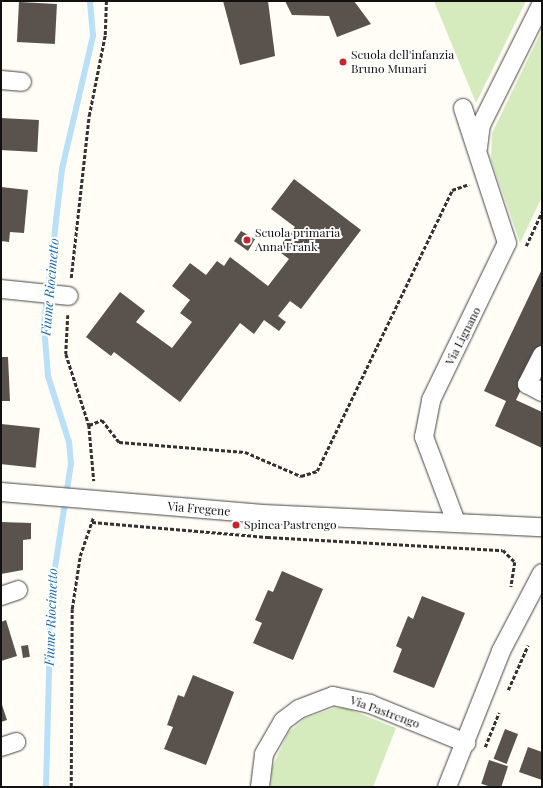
<!DOCTYPE html>
<html>
<head>
<meta charset="utf-8">
<style>
	body { margin:0 }
	#map { position:relative; width:543px; height:788px; overflow:hidden; background:#fffdf5; font-family:"Playfair Display",serif }
	div>[style] { position:absolute }
	[style*='--x'] { left:calc(var(--x)*1px); top:calc(var(--y)*1px); width:calc(var(--w)*1px); rotate:calc(var(--a)*1deg) }
	.green>* { inset:0; background:#d5ebbd }
	.stream>* { height:6px; margin:-3px; padding:0 3px; transform-origin:3px; border-radius:3px; background:#b9e0f7 }
	.building>* { inset:0; background:#5a524d; transform-origin:0 0 }
	.path>* { height:2.5px; margin-top:-1.25px; transform-origin:0; background:repeating-linear-gradient(90deg,#333 0 4px,transparent 0 6px) }
	.roads { filter:drop-shadow(0 0 1px #444) drop-shadow(0 0 1px #444) }
	.street>* { height:18px; margin:-9px; padding:0 9px; transform-origin:9px; border-radius:9px; background:#fff }
	.dots>* { width:11px; height:11px; translate:-50% -50%; box-sizing:border-box; border:2px solid #fff; border-radius:50% }
	span { translate:-50% -50%; white-space:nowrap; text-align:center; line-height:1.15; -webkit-text-stroke:4px #fff; paint-order:stroke }
	.poi-label { font-size:12px; color:#111 }
	.left { translate:0 -50%; text-align:left }
	.street-label { font-size:12px; color:#111 }
	.water-label { font-size:13px; color:#1768a6; font-style:italic }
	.frame { position:absolute; inset:0; border:2px solid #111; pointer-events:none }
</style>
</head>
<body>
<div id="map">
	<div class="green">
		<i style="clip-path:polygon(434px 1px,526px 1px,476px 103px)"></i>
		<i style="clip-path:polygon(542px 30px,542px 197px,520px 243px,491px 159px,492px 133px)"></i>
		<i style="clip-path:polygon(334px 708px,346px 708px,396px 728px,373px 787px,271px 787px,272px 768px,288px 733px,304px 719px)"></i>
	</div>
	<div class="stream">
		<i style="--x:46;--y:787;--w:193;--a:-88.5"></i>
		<i style="--x:51;--y:594;--w:132;--a:-81.3"></i>
		<i style="--x:71;--y:464;--w:22;--a:-95"></i>
		<i style="--x:69;--y:442;--w:69;--a:-107.7"></i>
		<i style="--x:48;--y:376;--w:51;--a:-94.5"></i>
		<i style="--x:44;--y:325;--w:157;--a:-83.4"></i>
		<i style="--x:62;--y:169;--w:137;--a:-76.9"></i>
		<i style="--x:93;--y:36;--w:35;--a:-95"></i>
	</div>
	<div class="building">
		<i style="clip-path:polygon(223px 1px,268px 1px,275px 56px,240px 65px)"></i>
		<i style="clip-path:polygon(285px 1px,354px 1px,371px 24px,337px 37px,329px 16px,292px 15px)"></i>
		<i style="left:19px;top:2px;width:38px;height:40px;rotate:3deg"></i>
		<i style="left:1px;top:118px;width:38px;height:32px;rotate:3deg"></i>
		<i style="clip-path:polygon(294px 179px,361px 230px,301px 309px,290px 301px,278px 316px,286px 322px,279px 331px,264px 320px,254px 334px,240px 323px,180px 402px,114px 352px,111px 356px,86px 337px,120px 292px,145px 311px,136px 322px,172px 348px,192px 322px,180px 313px,190px 300px,172px 286px,190px 263px,206px 275px,217px 261px,224px 266px,230px 257px,268px 286px,289px 259px,277px 250px,295px 227px,271px 209px)"></i>
		<i style="clip-path:polygon(1px 187px,28px 190px,24px 233px,10px 232px,9px 242px,1px 241px)"></i>
		<i style="clip-path:polygon(241px 231px,255px 239px,248px 251px,234px 241px)"></i>
		<i style="clip-path:polygon(542px 269px,542px 345px,516px 400px,542px 412px,542px 448px,495px 426px,506px 401px,484px 391px)"></i>
		<i style="clip-path:polygon(1px 357px,8px 357px,10px 401px,1px 401px)"></i>
		<i style="left:1px;top:424px;width:39px;height:40px;rotate:6deg"></i>
		<i style="clip-path:polygon(1px 522px,31px 523px,31px 539px,23px 540px,23px 570px,1px 574px)"></i>
		<i style="clip-path:polygon(282px 571px,323px 589px,293px 660px,253px 643px,262px 623px,255px 620px,268px 590px,273px 592px)"></i>
		<i style="clip-path:polygon(422px 596px,465px 613px,434px 688px,393px 672px,402px 649px,396px 646px,408px 616px,413px 619px)"></i>
		<i style="clip-path:polygon(6px 620px,17px 656px,1px 661px,1px 622px)"></i>
		<i style="left:28px;top:645px;width:12px;height:7px;rotate:81deg"></i>
		<i style="clip-path:polygon(193px 675px,234px 692px,206px 765px,164px 749px,173px 727px,167px 725px,178px 695px,184px 697px)"></i>
		<i style="clip-path:polygon(1px 702px,7px 720px,1px 722px)"></i>
		<i style="left:505px;top:729px;width:14px;height:32px;rotate:21deg"></i>
		<i style="clip-path:polygon(528px 747px,542px 752px,542px 780px,519px 772px)"></i>
		<i style="left:489px;top:760px;width:20px;height:25px;rotate:18deg"></i>
	</div>
	<div class="path">
		<i style="--x:526;--y:246;--w:38;--a:-65"></i>
		<i style="--x:71;--y:278;--w:163;--a:-83.7"></i>
		<i style="--x:89;--y:116;--w:83;--a:-78.8"></i>
		<i style="--x:105;--y:35;--w:34;--a:-88"></i>
		<i style="--x:68;--y:315;--w:39;--a:93"></i>
		<i style="--x:66;--y:354;--w:75;--a:72.1"></i>
		<i style="--x:89;--y:425;--w:56;--a:84.9"></i>
		<i style="--x:89;--y:425;--w:14;--a:-21"></i>
		<i style="--x:102;--y:420;--w:28;--a:52"></i>
		<i style="--x:119;--y:442;--w:126;--a:4.5"></i>
		<i style="--x:245;--y:452;--w:61;--a:23.2"></i>
		<i style="--x:301;--y:476;--w:17;--a:-17"></i>
		<i style="--x:317;--y:471;--w:312;--a:-64.3"></i>
		<i style="--x:452;--y:190;--w:18;--a:-19"></i>
		<i style="--x:92;--y:522;--w:176;--a:4.9"></i>
		<i style="--x:267;--y:537;--w:236;--a:3.2"></i>
		<i style="--x:503;--y:550;--w:17;--a:45"></i>
		<i style="--x:515;--y:562;--w:25;--a:99"></i>
		<i style="--x:508;--y:690;--w:49;--a:-66"></i>
		<i style="--x:485;--y:747;--w:37;--a:-68"></i>
		<i style="--x:71;--y:787;--w:178;--a:-89.7"></i>
		<i style="--x:72;--y:609;--w:54;--a:-81.4"></i>
		<i style="--x:80;--y:556;--w:40;--a:-71.1"></i>
	</div>
	<div class="roads">
		<div class="street">
			<i style="--x:1;--y:80;--w:21;--a:5"></i>
			<i style="--x:478;--y:148;--w:23;--a:-83"></i>
			<i style="--x:481;--y:125;--w:136;--a:-63.4"></i>
			<i style="--x:1;--y:289;--w:68;--a:5.9"></i>
			<i style="--x:542;--y:355;--w:33;--a:117"></i>
			<i style="--x:527;--y:384;--w:17;--a:28"></i>
			<i style="--x:1;--y:492;--w:263;--a:4.8"></i>
			<i style="--x:263;--y:514;--w:279;--a:2.7"></i>
			<i style="--x:456;--y:522;--w:91;--a:-110.6"></i>
			<i style="--x:424;--y:437;--w:38;--a:-79"></i>
			<i style="--x:431;--y:400;--w:174;--a:-64.2"></i>
			<i style="--x:507;--y:243;--w:142;--a:-108.1"></i>
			<i style="--x:1;--y:596;--w:18;--a:-19"></i>
			<i style="--x:1;--y:747;--w:16;--a:-18"></i>
			<i style="--x:260;--y:787;--w:33;--a:-83"></i>
			<i style="--x:264;--y:754;--w:38;--a:-60"></i>
			<i style="--x:283;--y:721;--w:20;--a:-37"></i>
			<i style="--x:299;--y:709;--w:36;--a:-21"></i>
			<i style="--x:333;--y:696;--w:38;--a:12"></i>
			<i style="--x:370;--y:704;--w:104;--a:22.1"></i>
			<i style="--x:447;--y:787;--w:146;--a:-68.3"></i>
			<i style="--x:501;--y:651;--w:88;--a:-62.3"></i>
		</div>
	</div>
	<div class="dots">
		<i style="left:343px;top:62px;background:#c4262e"></i>
		<i style="left:247px;top:240px;background:#c4262e"></i>
		<i style="left:236px;top:525px;background:#c4262e"></i>
	</div>
	<div class="poi-label">
		<span class="left" style="left:351px;top:62px">Scuola dell'infanzia<br>Bruno Munari</span>
		<span class="left" style="left:255px;top:240px">Scuola primaria<br>Anna Frank</span>
		<span class="left" style="left:244px;top:525px">Spinea Pastrengo</span>
	</div>
	<div class="street-label">
		<span style="left:463px;top:336px;rotate:-63deg">Via Lignano</span>
		<span style="left:199px;top:509px;rotate:5deg">Via Fregene</span>
		<span style="left:385px;top:712px;rotate:20deg">Via Pastrengo</span>
	</div>
	<div class="water-label">
		<span style="left:50px;top:287px;rotate:-85deg">Fiume Riocimetto</span>
		<span style="left:51px;top:617px;rotate:-88deg">Fiume Riocimetto</span>
	</div>
	<div class="frame"></div>
</div>
</body>
</html>
